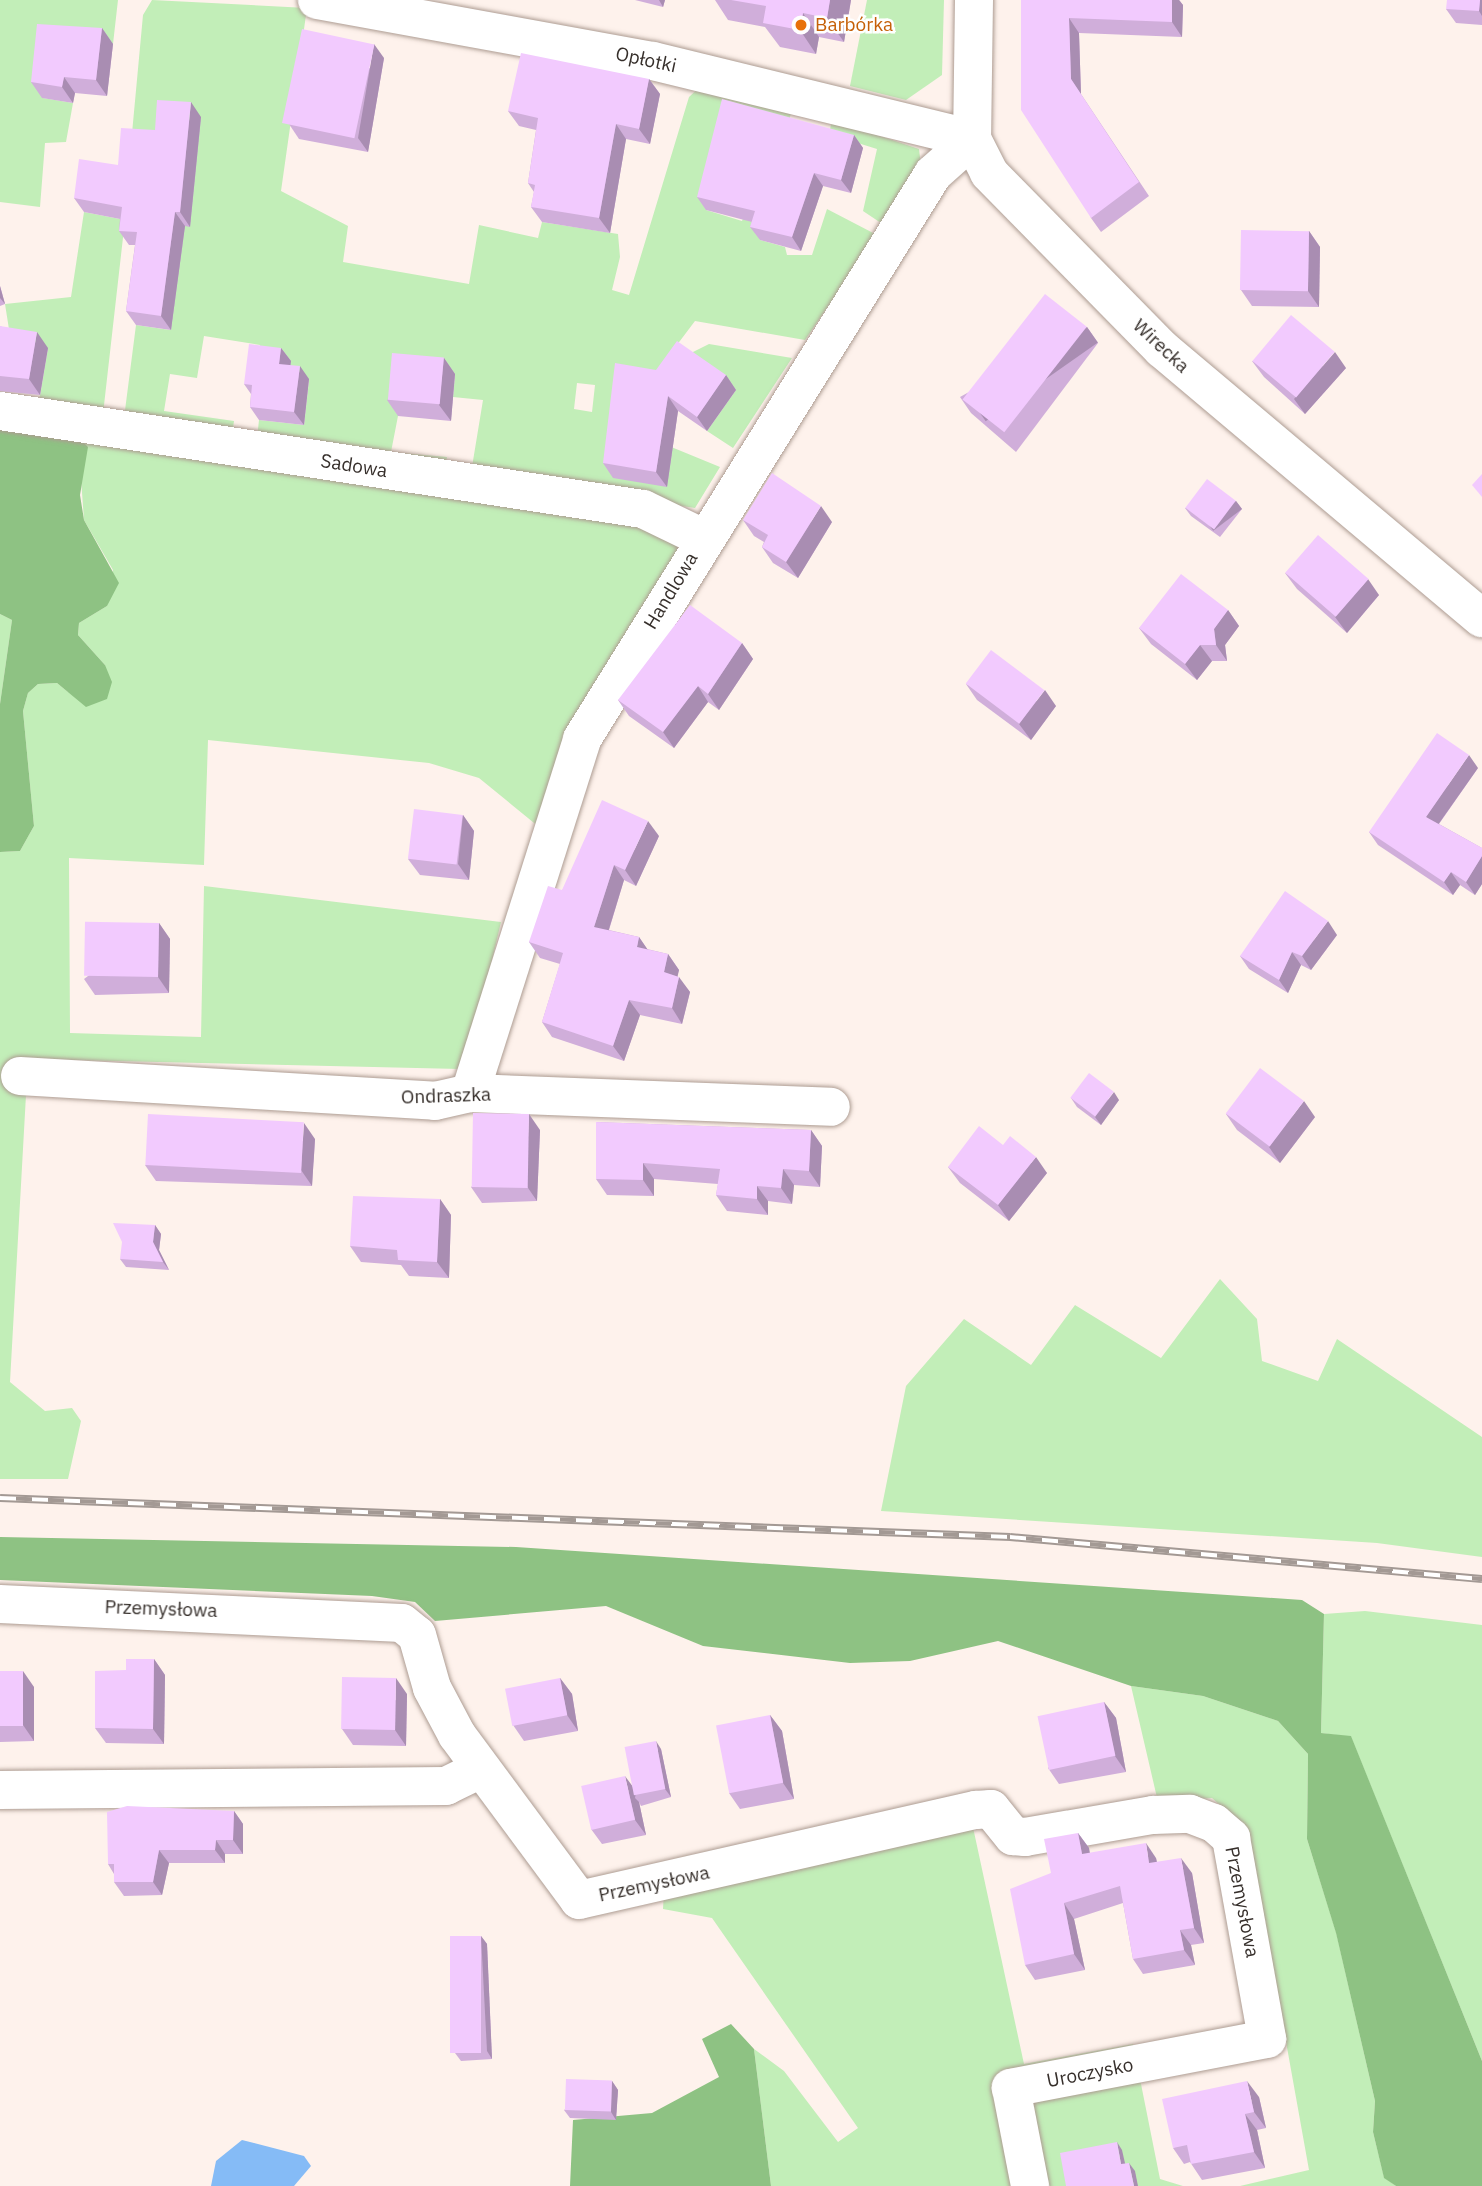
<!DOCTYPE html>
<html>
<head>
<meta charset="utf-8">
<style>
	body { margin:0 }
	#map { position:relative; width:1482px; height:2186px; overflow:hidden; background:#fef2ec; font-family:"IBM Plex Sans",sans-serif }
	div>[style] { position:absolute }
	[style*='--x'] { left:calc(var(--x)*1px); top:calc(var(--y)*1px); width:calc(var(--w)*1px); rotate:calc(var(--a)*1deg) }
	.green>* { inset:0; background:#c2eeb8 }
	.forest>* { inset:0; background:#8ec283 }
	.water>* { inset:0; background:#85bbf6 }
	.roads { filter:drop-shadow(0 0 2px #ad9c92) drop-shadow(0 0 2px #ad9c92) }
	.minor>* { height:38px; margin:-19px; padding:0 19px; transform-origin:19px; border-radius:19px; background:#fff }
	.rail>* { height:8px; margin-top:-4px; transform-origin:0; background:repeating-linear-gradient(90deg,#fff 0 16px,#a39994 0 32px); box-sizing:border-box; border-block:2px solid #a39994 }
	.wall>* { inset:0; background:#d0aeda }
	.shaded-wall>* { inset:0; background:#a98db2; transform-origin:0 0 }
	.building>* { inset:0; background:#f2cafe; transform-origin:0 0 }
	.dots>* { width:19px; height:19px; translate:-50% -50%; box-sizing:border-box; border:4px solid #fff; border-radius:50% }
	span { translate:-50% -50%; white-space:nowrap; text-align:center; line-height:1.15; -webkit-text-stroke:5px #fff; paint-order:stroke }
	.food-label { font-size:19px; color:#c56008 }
	.left { translate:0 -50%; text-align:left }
	.street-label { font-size:19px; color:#362f2b }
</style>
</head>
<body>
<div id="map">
	<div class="green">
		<i style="clip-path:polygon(0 0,118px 0,113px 44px,43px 98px,73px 103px,66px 142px,45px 143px,40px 207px,0 202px)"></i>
		<i style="clip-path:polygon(evenodd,152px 0,307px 8px,281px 191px,348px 226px,343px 262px,469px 284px,479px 225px,538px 238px,542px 222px,618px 234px,620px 257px,612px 290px,629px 295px,689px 97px,703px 84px,792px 109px,788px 125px,706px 210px,742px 221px,750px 199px,760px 240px,785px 247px,787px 255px,812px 255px,827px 209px,877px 235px,805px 340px,695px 321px,649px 382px,664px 444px,720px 467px,695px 508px,471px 473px,483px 400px,453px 397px,455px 374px,398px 416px,391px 452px,447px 457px,445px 469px,257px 438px,259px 420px,304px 425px,309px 380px,258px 357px,260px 345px,204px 336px,197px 378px,170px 374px,164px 411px,234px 421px,232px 435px,124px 418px,136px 325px,170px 330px,157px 223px,190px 226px,165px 144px,131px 144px,143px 15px,152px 0,577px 383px,595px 385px,592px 412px,574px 409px,577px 383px)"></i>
		<i style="clip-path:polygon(867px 0,944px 0,942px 75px,906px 100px,850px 86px)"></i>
		<i style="clip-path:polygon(832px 120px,919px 149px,921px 166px,884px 225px,863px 211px,877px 149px,829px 134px)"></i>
		<i style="clip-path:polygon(84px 212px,125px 220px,103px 414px,39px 401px,48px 348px,11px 342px,5px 304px,71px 297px)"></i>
		<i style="clip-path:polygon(709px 344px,792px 358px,733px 448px,707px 431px,736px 390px,687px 355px)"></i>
		<i style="clip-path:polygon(78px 437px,642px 523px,675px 539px,678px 550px,539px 827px,479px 778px,429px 763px,208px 740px,204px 865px,69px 858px,70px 1033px,201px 1037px,204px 886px,501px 922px,470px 1055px,460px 1069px,28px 1059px,10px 1382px,45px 1411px,72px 1408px,81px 1421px,68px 1479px,0 1479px,0 852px,20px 851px,34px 826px,23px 711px,28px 693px,38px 684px,57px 683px,68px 692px,105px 665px,78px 635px,79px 623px,107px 606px,113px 570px,84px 520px)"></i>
		<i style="clip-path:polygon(0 614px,12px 620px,0 704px)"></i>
		<i style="clip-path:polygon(1220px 1279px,1257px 1319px,1262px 1361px,1318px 1381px,1337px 1339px,1482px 1437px,1482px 1557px,1377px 1543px,881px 1511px,906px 1386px,964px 1319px,1031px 1365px,1075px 1305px,1161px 1358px)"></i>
		<i style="clip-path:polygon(1365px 1611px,1482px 1625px,1482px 2061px,1351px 1737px,1321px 1733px,1324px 1614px)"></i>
		<i style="clip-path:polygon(1131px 1686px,1203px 1696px,1278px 1721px,1308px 1754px,1307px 1839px,1336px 1932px,1375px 2101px,1373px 2132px,1384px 2177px,1396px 2186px,1240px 2186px,1309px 2170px,1248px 1830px,1212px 1798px,1158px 1802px)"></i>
		<i style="clip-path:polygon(971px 1818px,1024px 2064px,1133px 2044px,1160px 2179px,1183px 2186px,771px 2186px,754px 2049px,784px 2071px,838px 2142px,858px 2128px,712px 1918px,663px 1909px,664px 1889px)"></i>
	</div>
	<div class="forest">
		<i style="clip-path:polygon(0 427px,78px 437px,88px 447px,80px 495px,84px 520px,119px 583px,107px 606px,79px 623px,78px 635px,105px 665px,112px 682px,107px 699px,86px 707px,57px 683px,38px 684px,28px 693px,23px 711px,34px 826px,20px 851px,0 852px,0 704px,12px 620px,0 614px)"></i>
		<i style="clip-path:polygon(0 1537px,516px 1547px,1302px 1600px,1324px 1614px,1321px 1733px,1351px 1736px,1482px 2061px,1482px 2186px,1396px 2186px,1384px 2178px,1373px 2132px,1375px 2101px,1336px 1933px,1307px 1839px,1308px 1754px,1278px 1721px,1203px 1696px,1131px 1686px,998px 1641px,910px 1661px,850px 1663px,703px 1646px,606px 1606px,435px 1621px,415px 1602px,372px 1596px,0 1580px)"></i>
		<i style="clip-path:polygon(731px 2024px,754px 2049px,771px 2186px,570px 2186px,573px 2120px,652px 2113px,719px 2077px,702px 2039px)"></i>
	</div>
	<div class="water">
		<i style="clip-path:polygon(242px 2140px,304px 2156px,311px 2166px,294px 2186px,211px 2186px,216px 2161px)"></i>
	</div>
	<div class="roads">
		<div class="minor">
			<i style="--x:317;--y:0;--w:341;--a:10.3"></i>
			<i style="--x:653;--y:61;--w:328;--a:13.7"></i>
			<i style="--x:974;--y:0;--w:139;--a:90.8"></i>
			<i style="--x:972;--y:139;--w:38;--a:63"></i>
			<i style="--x:989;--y:173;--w:247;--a:45.5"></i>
			<i style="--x:1162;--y:349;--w:418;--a:40.1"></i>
			<i style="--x:0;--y:411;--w:650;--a:8.67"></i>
			<i style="--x:643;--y:509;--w:67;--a:25.8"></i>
			<i style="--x:20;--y:1076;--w:416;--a:3.4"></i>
			<i style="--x:435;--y:1101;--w:36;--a:-13"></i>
			<i style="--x:470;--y:1093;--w:361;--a:2.2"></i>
			<i style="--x:470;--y:1093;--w:371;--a:-72.4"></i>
			<i style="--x:582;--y:739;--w:665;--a:-58.15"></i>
			<i style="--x:933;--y:174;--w:52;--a:-41.9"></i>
			<i style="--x:0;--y:1604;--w:402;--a:2.7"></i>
			<i style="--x:402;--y:1623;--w:19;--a:39"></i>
			<i style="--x:417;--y:1635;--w:55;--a:74.2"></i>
			<i style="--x:432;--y:1688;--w:53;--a:62"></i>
			<i style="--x:457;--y:1735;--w:205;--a:53.5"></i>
			<i style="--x:579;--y:1900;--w:407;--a:-12.8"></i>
			<i style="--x:976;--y:1810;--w:15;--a:-4"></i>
			<i style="--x:991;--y:1809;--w:35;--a:51"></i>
			<i style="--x:1013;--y:1836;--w:12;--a:5"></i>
			<i style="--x:1025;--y:1837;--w:130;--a:-9.8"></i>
			<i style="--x:1153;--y:1815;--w:37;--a:-2"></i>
			<i style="--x:1190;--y:1814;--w:26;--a:21"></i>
			<i style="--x:1214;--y:1823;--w:23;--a:41"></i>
			<i style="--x:1231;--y:1838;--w:204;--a:79.8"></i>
			<i style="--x:1267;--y:2039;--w:261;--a:169.2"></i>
			<i style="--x:1011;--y:2088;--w:100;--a:79"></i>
			<i style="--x:0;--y:1790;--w:446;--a:-0.5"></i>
			<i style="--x:446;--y:1786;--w:37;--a:-26"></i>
		</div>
	</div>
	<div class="rail">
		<i style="--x:0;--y:1498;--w:1011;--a:2.21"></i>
		<i style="--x:1010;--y:1537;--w:474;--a:5.1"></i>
	</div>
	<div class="wall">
		<i style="clip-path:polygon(635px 0,665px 0,663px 7px)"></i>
		<i style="clip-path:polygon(715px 0,851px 0,844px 42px,819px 37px,816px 54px,780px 47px,765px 27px,728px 20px)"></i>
		<i style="clip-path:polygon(1021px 0,1179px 0,1183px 5px,1182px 37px,1079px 33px,1081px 94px,1149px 196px,1101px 232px,1091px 218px)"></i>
		<i style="clip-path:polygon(1482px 0,1482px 25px,1456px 23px,1446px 9px)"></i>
		<i style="clip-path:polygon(102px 28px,113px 44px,107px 96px,75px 93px,73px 103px,42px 98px,31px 82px)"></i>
		<i style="clip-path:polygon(384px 58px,368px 152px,299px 139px,289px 124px)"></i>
		<i style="clip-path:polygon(649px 79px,660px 94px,650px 144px,626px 139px,610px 233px,542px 222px,531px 207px,534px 192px,528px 183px,536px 130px,519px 126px,508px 111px)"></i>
		<i style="clip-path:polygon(201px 117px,190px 227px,185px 226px,171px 330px,136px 325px,126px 311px,135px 245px,129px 245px,119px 231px,120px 219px,84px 212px,74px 198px,118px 165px,155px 130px)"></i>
		<i style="clip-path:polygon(854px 135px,863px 148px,851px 193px,823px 186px,801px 251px,760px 240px,750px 227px,752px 222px,706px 210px,697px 197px)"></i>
		<i style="clip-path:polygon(1309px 231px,1320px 247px,1319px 307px,1252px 306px,1241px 290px)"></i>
		<i style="clip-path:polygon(0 286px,5px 304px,0 306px)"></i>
		<i style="clip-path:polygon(0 326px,48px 348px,40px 395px,0 391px)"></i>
		<i style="clip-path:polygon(1087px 327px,1098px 343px,1016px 452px,971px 413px,960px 397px)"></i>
		<i style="clip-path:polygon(281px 348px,291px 361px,290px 365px,309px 379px,304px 425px,259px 420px,250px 407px,251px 394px,244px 384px)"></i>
		<i style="clip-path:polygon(444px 358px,455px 374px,451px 421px,398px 416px,387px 400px)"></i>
		<i style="clip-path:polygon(1252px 361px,1346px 368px,1305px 414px,1264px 377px)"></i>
		<i style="clip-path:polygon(656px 370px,726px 375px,736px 390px,707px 431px,678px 411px,667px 487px,613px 478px,603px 463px)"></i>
		<i style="clip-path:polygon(1236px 501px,1242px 509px,1220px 537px,1191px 516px,1185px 508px)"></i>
		<i style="clip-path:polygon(743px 520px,832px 522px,798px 578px,773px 563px,762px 547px,764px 542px,754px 536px)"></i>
		<i style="clip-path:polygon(1285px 573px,1379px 595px,1347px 633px,1297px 589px)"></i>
		<i style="clip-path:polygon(1228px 610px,1239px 626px,1225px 645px,1227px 661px,1212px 661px,1197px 680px,1151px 644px,1139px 628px)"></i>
		<i style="clip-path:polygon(742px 643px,753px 659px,719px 710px,708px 702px,674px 748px,629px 716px,618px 700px)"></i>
		<i style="clip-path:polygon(966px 684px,1056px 706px,1031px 740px,977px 700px)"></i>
		<i style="clip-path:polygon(1478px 768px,1439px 824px,1482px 848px,1482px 884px,1475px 895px,1460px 885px,1453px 895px,1378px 845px,1369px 832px)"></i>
		<i style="clip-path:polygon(463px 815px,474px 831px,469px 880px,420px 875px,408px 859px)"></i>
		<i style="clip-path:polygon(659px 836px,636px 886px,624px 880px,609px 930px,639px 937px,647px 949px,668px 954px,679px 970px,677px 976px,690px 992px,682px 1024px,640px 1015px,624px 1061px,552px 1037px,542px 1022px,560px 964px,540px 958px,529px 942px,562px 890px)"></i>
		<i style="clip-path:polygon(159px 923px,170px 939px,169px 993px,95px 995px,84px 979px)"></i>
		<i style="clip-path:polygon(1337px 935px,1311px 970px,1301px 965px,1288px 993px,1249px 969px,1240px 956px)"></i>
		<i style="clip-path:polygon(1071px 1098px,1119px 1100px,1101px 1125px,1077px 1107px)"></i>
		<i style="clip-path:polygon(1226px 1114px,1315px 1117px,1280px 1163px,1237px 1130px)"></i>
		<i style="clip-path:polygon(596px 1122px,811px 1130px,822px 1146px,820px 1187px,794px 1185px,792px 1204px,768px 1201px,768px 1215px,727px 1211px,716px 1195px,718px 1184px,654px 1179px,654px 1196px,607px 1195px,596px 1179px)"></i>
		<i style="clip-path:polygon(540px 1130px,537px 1201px,482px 1203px,471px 1187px)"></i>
		<i style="clip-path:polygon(315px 1139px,312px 1186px,156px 1181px,145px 1165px)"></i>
		<i style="clip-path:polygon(1003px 1145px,1047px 1173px,1009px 1221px,960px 1183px,948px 1167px)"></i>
		<i style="clip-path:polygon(440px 1199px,451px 1215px,449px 1278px,409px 1276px,401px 1265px,361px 1262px,350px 1246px)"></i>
		<i style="clip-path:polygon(155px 1225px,161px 1234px,159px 1250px,169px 1270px,126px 1267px,120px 1259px)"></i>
		<i style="clip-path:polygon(154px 1659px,165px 1675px,164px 1744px,106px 1743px,95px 1728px,126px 1670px)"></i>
		<i style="clip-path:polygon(0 1671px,34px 1687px,34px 1741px,0 1742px)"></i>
		<i style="clip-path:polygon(560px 1678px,572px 1694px,578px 1731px,524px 1741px,513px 1725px)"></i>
		<i style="clip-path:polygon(407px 1694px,406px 1746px,353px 1745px,342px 1729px)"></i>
		<i style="clip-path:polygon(1104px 1702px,1116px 1718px,1126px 1772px,1059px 1784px,1048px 1768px)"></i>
		<i style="clip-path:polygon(770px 1715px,782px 1731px,794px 1799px,740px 1809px,729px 1793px)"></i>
		<i style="clip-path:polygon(661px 1749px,671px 1797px,641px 1806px,639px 1802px,646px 1835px,602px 1844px,591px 1829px,633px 1787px)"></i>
		<i style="clip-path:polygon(234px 1811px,243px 1824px,243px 1854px,225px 1854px,225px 1863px,169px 1863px,162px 1895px,124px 1896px,114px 1882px,114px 1874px,108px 1864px)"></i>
		<i style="clip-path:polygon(1078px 1833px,1089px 1848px,1089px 1853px,1156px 1858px,1157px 1862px,1192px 1873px,1204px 1943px,1191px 1945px,1195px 1965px,1143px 1974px,1133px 1959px,1123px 1903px,1074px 1919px,1085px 1970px,1035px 1980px,1025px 1965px,1051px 1873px)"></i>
		<i style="clip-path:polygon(481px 1936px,487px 1944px,492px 2059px,461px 2061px,455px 2053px)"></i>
		<i style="clip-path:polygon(612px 2081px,618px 2090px,616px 2120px,570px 2118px,564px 2110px)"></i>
		<i style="clip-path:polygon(1259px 2097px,1266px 2128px,1257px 2130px,1265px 2168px,1202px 2180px,1190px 2162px,1184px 2164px,1173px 2148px)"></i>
	</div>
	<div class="shaded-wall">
		<i style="clip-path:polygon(659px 0,665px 0,663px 7px)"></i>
		<i style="clip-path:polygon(830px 0,851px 0,844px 42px,827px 18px)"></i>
		<i style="clip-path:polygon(1172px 0,1179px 0,1183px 5px,1182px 37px,1172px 22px)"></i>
		<i style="clip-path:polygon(1480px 0,1482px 0,1482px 16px,1479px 11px)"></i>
		<i style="clip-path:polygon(803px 13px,819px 37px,816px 54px,800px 30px)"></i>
		<i style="clip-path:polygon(1069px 18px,1079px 33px,1081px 94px,1149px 196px,1071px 79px)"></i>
		<i style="clip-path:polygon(102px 28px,113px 44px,107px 96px,96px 80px)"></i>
		<i style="clip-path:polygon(374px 44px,384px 58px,368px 152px,358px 138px)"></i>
		<i style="clip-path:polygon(64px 77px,75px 93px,73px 103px,62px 87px)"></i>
		<i style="clip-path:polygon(649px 79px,660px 94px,650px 144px,639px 129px)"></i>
		<i style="clip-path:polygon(191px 102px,201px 117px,190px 227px,180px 212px)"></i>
		<i style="clip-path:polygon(616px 124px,626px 139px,610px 233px,599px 218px)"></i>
		<i style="clip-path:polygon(854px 135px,863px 148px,851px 193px,841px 180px)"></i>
		<i style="clip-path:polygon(814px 173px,823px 186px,801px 251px,792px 237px)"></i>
		<i style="clip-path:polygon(175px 212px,185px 226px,171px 330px,161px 316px)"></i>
		<i style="clip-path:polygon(1309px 231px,1320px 247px,1319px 307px,1308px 291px)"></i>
		<i style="clip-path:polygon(0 286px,5px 304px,0 298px)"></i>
		<i style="left:1087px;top:327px;width:19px;height:137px;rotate:55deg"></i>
		<i style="clip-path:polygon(37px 332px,48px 348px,40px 395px,29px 379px)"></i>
		<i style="clip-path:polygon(281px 348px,291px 361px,289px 377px,279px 364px)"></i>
		<i style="clip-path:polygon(1335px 352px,1346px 368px,1305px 414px,1294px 399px)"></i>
		<i style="clip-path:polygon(444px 358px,455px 374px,451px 421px,439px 405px)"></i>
		<i style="clip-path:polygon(300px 366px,309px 379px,304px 425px,294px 412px)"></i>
		<i style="clip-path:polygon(726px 375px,736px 390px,707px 431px,697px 417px)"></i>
		<i style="clip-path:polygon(668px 396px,678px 411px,667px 487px,656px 472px)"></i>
		<i style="left:1236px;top:501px;width:10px;height:36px;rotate:53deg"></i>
		<i style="clip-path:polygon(821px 506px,832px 522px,798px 578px,786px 562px)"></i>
		<i style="clip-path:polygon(1368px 579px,1379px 595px,1347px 633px,1335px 617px)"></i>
		<i style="clip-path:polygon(1228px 610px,1239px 626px,1225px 645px,1227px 661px,1216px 645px,1214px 629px)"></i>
		<i style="clip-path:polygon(742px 643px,753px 659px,719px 710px,708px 694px)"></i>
		<i style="clip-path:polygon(1200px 645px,1212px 661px,1197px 680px,1185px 664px)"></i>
		<i style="clip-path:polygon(698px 686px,708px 702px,674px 748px,663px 732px)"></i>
		<i style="clip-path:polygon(1045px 690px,1056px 706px,1031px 740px,1019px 724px)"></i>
		<i style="clip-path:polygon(1469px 755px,1478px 768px,1435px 829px,1426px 817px)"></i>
		<i style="clip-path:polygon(463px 815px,474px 831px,469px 880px,458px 864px)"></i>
		<i style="clip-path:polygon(648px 821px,659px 836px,636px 886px,625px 870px)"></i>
		<i style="clip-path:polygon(1482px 856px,1482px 884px,1475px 895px,1466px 882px)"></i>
		<i style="clip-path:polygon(614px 865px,624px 880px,605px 942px,594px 927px)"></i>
		<i style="clip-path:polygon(1451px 872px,1460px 885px,1453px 895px,1444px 882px)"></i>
		<i style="clip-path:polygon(1328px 921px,1337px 935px,1311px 970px,1302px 956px)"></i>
		<i style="clip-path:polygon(159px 923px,170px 939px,169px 993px,158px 977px)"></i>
		<i style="clip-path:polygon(639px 937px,650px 953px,637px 947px)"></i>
		<i style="clip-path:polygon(1292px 952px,1301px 965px,1288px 993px,1279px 980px)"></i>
		<i style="clip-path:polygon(668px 954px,679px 970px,675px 988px,664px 972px)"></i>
		<i style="clip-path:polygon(679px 977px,690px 992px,682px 1024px,672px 1008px)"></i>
		<i style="clip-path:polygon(629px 1000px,640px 1015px,624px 1061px,613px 1046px)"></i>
		<i style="clip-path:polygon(1114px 1092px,1119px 1100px,1101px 1125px,1095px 1117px)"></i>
		<i style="clip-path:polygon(1304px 1101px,1315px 1117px,1280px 1163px,1269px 1147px)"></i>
		<i style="clip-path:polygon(529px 1114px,540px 1130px,537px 1201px,526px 1185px)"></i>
		<i style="clip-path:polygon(304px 1123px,315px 1139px,312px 1186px,301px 1170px)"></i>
		<i style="clip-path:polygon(811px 1130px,822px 1146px,820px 1187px,809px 1171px)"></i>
		<i style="clip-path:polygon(1036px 1157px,1047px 1173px,1009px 1221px,998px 1205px)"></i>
		<i style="clip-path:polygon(643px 1163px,654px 1179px,654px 1196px,643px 1180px)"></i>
		<i style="clip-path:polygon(783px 1169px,794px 1185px,792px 1204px,781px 1188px)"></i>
		<i style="clip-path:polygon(757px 1186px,768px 1201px,768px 1215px,757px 1199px)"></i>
		<i style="clip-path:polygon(440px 1199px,451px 1215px,449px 1278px,437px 1262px)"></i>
		<i style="clip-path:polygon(155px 1225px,161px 1234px,159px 1250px,169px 1270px,163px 1262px,153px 1242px)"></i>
		<i style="clip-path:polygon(154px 1659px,165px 1675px,164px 1744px,153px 1729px)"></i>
		<i style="clip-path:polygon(23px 1671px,34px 1687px,34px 1741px,23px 1725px)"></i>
		<i style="clip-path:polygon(396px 1678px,407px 1694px,406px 1746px,395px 1730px)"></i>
		<i style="clip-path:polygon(560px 1678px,572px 1694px,578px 1731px,567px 1715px)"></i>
		<i style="clip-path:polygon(1104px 1702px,1116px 1718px,1126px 1772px,1115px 1756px)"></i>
		<i style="clip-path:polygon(770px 1715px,782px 1731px,794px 1799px,783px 1783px)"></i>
		<i style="clip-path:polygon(656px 1741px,661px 1749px,671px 1797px,665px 1789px)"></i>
		<i style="clip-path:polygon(625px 1776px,636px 1791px,635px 1798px,639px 1802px,646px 1835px,635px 1820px)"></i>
		<i style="clip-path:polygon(234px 1811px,243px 1824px,243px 1854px,233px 1840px)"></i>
		<i style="clip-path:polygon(1078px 1833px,1089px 1848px,1093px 1869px,1082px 1854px)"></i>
		<i style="clip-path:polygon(216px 1840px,225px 1854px,225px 1863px,215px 1850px)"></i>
		<i style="clip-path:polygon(1146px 1843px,1156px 1858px,1160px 1878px,1149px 1863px)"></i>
		<i style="clip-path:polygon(159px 1850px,169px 1863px,162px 1895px,153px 1882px)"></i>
		<i style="clip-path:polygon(1181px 1858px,1192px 1873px,1204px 1943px,1194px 1928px)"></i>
		<i style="clip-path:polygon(1064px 1903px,1074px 1919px,1085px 1970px,1074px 1954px)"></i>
		<i style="clip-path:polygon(1180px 1930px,1191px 1945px,1195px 1965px,1184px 1950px)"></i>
		<i style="clip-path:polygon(481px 1936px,487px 1944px,492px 2059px,487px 2051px)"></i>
		<i style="clip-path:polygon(612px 2081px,618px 2090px,616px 2120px,611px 2112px)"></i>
		<i style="clip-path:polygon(1247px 2081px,1259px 2097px,1266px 2128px,1254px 2112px)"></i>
		<i style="clip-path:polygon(1245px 2114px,1257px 2130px,1265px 2168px,1254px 2152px)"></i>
		<i style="clip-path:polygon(1117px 2142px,1122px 2150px,1127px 2172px,1121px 2164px)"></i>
		<i style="clip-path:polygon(1129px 2163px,1135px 2171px,1138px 2186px,1134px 2186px)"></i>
	</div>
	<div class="building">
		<i style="clip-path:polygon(731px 0,830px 0,827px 18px,803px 13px,800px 30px,763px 23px,766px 6px)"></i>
		<i style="clip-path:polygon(1021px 0,1172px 0,1172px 22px,1069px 18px,1071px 79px,1139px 182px,1091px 218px,1021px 110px)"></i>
		<i style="clip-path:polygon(1447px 0,1480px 0,1479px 11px,1446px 9px)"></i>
		<i style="clip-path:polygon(37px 24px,102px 28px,96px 80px,64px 77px,62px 87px,31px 82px)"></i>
		<i style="left:302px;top:29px;width:74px;height:96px;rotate:12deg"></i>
		<i style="clip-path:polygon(521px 53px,649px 79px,639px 129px,616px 124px,599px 218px,531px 207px,535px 185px,528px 183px,538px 118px,508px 111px)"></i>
		<i style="clip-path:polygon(722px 99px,854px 135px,841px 180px,814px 173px,792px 237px,750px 227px,755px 211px,697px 197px)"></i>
		<i style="clip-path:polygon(157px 100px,191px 102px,180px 212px,175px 212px,161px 316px,126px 311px,137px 232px,119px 231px,122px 207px,74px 198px,79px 159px,118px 165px,121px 128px,155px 130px)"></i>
		<i style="left:1241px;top:230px;width:68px;height:60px;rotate:1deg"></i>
		<i style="left:1045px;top:294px;width:53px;height:134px;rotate:38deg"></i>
		<i style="left:1291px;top:315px;width:57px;height:60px;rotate:40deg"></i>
		<i style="clip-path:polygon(0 326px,37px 332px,29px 379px,0 376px)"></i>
		<i style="clip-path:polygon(677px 341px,726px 375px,697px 417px,668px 396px,656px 472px,603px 463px,615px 363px,656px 370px)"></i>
		<i style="clip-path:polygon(249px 344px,281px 348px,279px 364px,300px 366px,294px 412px,250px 407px,252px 385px,244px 384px)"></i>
		<i style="left:392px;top:353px;width:52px;height:47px;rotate:5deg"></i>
		<i style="clip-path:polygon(772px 473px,821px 506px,786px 562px,762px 547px,768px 535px,743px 520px)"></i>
		<i style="clip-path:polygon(1482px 474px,1482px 497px,1472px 485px)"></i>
		<i style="left:1207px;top:479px;width:36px;height:36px;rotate:37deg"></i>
		<i style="left:1318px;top:535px;width:67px;height:50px;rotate:41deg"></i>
		<i style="clip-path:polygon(1181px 574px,1228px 610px,1214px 629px,1216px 645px,1200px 645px,1185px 664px,1139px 628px)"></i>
		<i style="clip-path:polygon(690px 605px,742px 643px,708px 694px,698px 686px,663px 732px,618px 700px)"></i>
		<i style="left:991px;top:650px;width:67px;height:42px;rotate:37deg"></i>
		<i style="clip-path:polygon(1437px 733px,1469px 755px,1426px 817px,1482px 848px,1482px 856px,1466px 882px,1451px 872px,1444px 882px,1369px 832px)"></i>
		<i style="clip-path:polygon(602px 800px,648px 821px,625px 870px,614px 865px,594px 927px,639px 937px,637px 947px,668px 954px,664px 972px,679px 977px,672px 1008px,629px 1000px,613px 1046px,542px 1022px,563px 953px,529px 942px,548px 886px,562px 890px)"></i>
		<i style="left:414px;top:809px;width:49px;height:50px;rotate:7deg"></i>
		<i style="clip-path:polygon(1285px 891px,1328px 921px,1302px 956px,1292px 952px,1279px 980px,1240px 956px)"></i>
		<i style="left:159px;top:923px;width:54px;height:74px;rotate:91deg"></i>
		<i style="left:1260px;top:1068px;width:55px;height:57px;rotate:37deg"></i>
		<i style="left:1089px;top:1073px;width:31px;height:31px;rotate:37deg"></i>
		<i style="left:473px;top:1113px;width:56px;height:74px;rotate:1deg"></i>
		<i style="left:148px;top:1114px;width:156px;height:51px;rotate:3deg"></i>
		<i style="clip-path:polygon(596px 1122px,811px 1130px,809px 1171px,783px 1169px,781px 1188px,757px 1186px,757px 1199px,716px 1195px,720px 1169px,643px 1163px,643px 1180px,596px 1179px)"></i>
		<i style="clip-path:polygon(979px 1126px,1003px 1145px,1010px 1136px,1036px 1157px,998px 1205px,948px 1167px)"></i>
		<i style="clip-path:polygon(353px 1196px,440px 1199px,437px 1262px,398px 1260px,397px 1250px,350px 1246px)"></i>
		<i style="clip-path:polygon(113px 1223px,155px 1225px,153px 1242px,163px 1262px,120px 1259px,122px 1242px)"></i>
		<i style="clip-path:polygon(126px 1659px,154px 1659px,153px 1729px,95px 1728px,95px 1671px,126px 1670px)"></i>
		<i style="left:0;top:1671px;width:23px;height:55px"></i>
		<i style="left:342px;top:1677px;width:54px;height:52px;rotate:1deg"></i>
		<i style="left:560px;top:1678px;width:38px;height:56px;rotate:79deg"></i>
		<i style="left:1104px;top:1702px;width:55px;height:68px;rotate:78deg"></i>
		<i style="left:770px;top:1715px;width:69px;height:55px;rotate:79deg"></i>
		<i style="left:656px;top:1741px;width:49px;height:32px;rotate:79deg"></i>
		<i style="left:625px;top:1776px;width:45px;height:45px;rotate:77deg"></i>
		<i style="clip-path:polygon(127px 1806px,234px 1811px,233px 1840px,216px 1840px,215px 1850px,159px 1850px,153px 1882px,114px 1882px,114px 1864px,108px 1864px,107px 1812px)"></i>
		<i style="clip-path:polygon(1078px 1833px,1082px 1854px,1146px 1843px,1149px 1863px,1181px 1858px,1194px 1928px,1180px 1930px,1184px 1950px,1133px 1959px,1120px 1886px,1064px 1903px,1074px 1954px,1025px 1965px,1010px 1889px,1051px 1873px,1044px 1839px)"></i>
		<i style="left:450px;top:1936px;width:31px;height:117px"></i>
		<i style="left:566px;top:2079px;width:46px;height:31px;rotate:2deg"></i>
		<i style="clip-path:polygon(1247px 2081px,1254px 2112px,1245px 2114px,1254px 2152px,1191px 2164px,1187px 2145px,1173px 2148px,1162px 2099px)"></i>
		<i style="clip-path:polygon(1117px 2142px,1121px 2164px,1129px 2163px,1134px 2186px,1066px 2186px,1060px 2153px)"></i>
	</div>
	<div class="dots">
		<i style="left:801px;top:25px;background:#e8710a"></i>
	</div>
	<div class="food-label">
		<span class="left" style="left:815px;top:25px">Barbórka</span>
	</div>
	<div class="street-label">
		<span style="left:646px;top:60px;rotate:12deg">Opłotki</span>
		<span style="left:1161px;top:346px;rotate:43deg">Wirecka</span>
		<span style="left:354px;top:466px;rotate:9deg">Sadowa</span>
		<span style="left:671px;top:591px;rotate:-59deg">Handlowa</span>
		<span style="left:446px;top:1096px;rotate:-2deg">Ondraszka</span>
		<span style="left:161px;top:1609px;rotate:2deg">Przemysłowa</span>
		<span style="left:654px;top:1884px;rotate:-12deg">Przemysłowa</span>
		<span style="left:1242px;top:1902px;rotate:79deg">Przemysłowa</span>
		<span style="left:1090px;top:2073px;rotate:-11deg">Uroczysko</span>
	</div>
</div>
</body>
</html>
